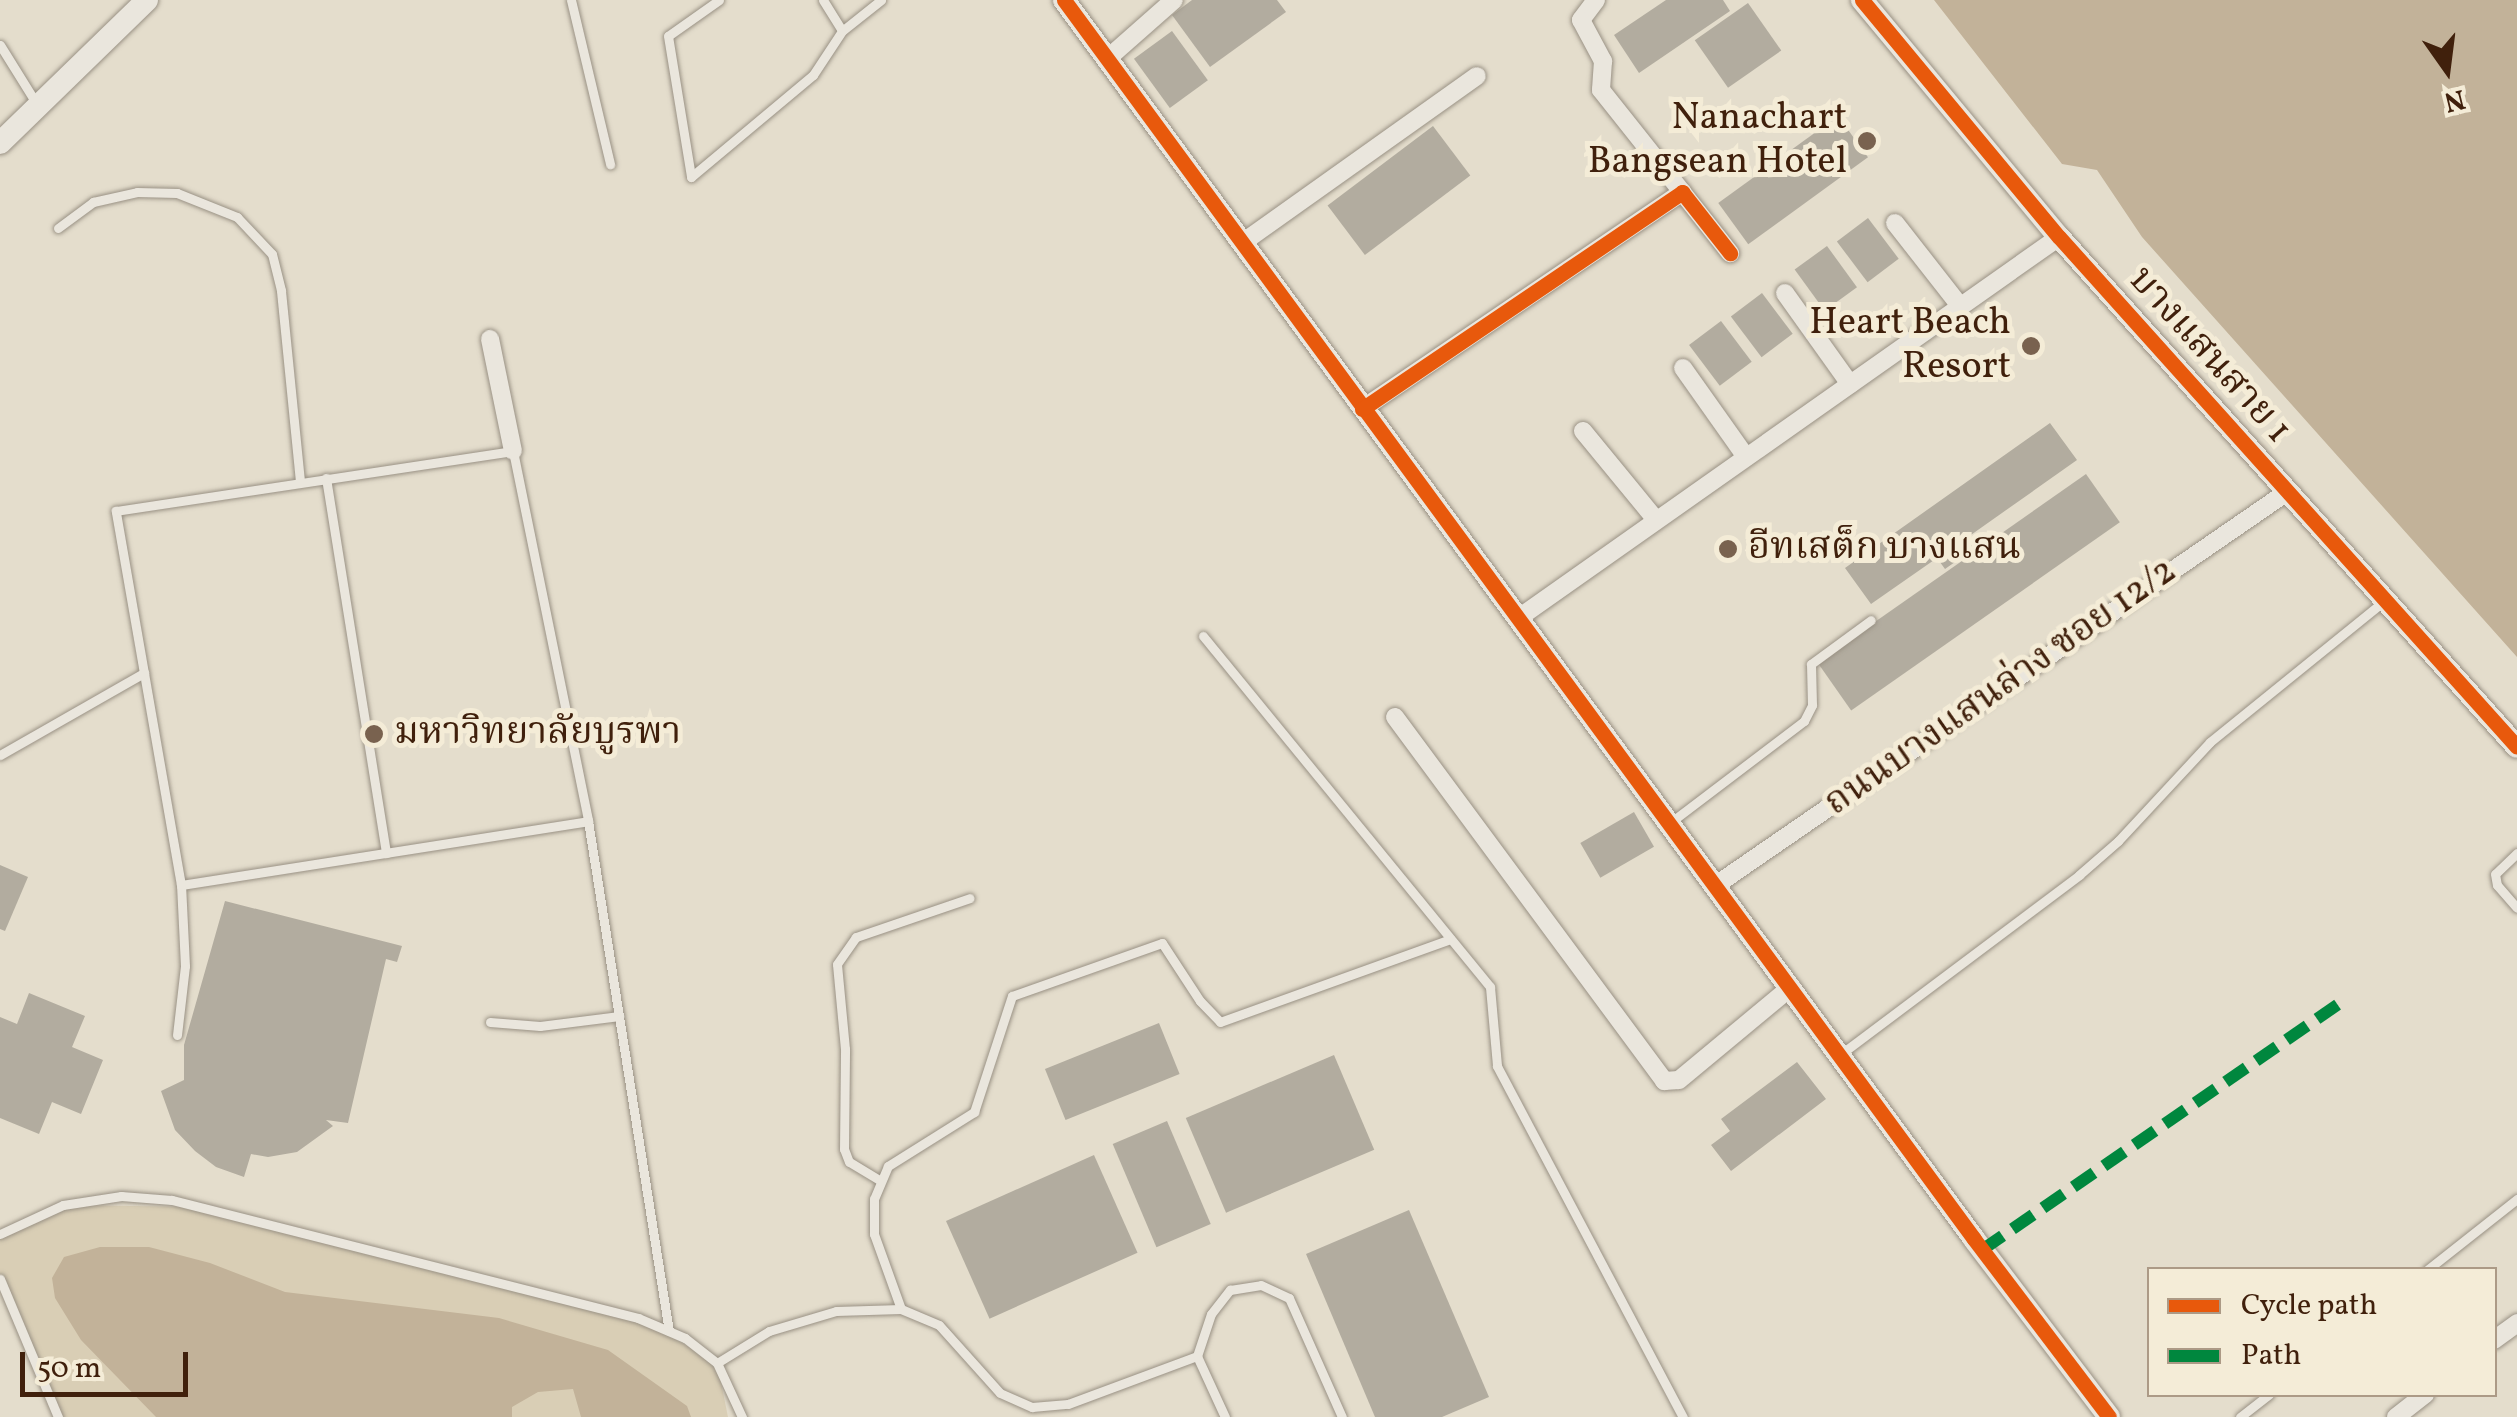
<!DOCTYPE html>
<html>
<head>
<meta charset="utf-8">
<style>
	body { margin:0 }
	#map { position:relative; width:2517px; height:1417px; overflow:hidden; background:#e4ddcc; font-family:Vollkorn,"Noto Serif Thai",serif }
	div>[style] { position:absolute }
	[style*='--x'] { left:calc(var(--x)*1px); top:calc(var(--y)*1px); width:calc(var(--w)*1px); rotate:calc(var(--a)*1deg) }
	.green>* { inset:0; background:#d9ceb5 }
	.water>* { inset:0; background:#c2b299 }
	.building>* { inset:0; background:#b2ac9f; transform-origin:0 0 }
	.roads { filter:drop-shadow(0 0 2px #999184) drop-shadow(0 0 2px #999184) }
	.service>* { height:9px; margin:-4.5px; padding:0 4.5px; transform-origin:4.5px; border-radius:4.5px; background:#eae6dd }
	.minor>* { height:18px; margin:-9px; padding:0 9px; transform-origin:9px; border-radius:9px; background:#eae6dd }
	.tertiary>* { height:22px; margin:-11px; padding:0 11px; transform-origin:11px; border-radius:11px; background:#eae6dd }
	.quiet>* { height:12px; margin-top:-6px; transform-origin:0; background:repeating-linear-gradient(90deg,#00873e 0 25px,transparent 0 37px) }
	.cycleway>* { height:15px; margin:-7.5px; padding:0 7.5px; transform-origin:7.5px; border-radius:7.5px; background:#e8590c }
	.dots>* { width:28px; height:28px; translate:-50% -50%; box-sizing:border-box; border:5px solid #f4ecd7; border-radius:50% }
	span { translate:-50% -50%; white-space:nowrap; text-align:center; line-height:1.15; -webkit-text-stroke:10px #f4ecd7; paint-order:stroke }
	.poi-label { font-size:38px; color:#40200c }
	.right { translate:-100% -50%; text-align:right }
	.left { translate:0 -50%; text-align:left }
	.street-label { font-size:38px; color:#40200c }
	.legend { position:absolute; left:2147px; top:1267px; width:350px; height:130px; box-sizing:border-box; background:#f4ecd7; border:2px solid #ac9a86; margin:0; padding:12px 18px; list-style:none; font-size:30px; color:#40200c }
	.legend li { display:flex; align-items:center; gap:20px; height:50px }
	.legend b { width:50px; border:2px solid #ac9a86 }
	.north { position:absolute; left:2397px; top:20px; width:100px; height:100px; -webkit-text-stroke:8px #f4ecd7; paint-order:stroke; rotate:166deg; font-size:28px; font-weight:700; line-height:40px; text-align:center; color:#40200c }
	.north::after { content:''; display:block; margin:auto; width:35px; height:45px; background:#40200c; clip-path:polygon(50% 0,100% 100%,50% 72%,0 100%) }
	.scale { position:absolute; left:20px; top:1352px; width:168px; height:45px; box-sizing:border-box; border:5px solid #40200c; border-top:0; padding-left:12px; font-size:30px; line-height:35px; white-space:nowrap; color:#40200c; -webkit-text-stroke:8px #f4ecd7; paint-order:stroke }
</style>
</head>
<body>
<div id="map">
	<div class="green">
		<i style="clip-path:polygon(63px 1205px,201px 1207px,638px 1318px,717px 1363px,728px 1417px,58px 1417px,0 1279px,0 1234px)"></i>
	</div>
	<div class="water">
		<i style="clip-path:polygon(1934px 0,2517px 0,2517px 657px,2142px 237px,2097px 170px,2062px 164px)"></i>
		<i style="clip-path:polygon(100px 1247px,149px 1247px,210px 1263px,285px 1292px,499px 1318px,608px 1350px,687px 1406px,691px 1417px,581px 1417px,573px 1389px,538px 1392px,512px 1407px,512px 1417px,156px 1417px,81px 1340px,55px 1298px,52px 1278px,64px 1257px)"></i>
	</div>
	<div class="building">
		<i style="clip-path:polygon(1192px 0,1277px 0,1286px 12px,1210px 67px,1172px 15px)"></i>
		<i style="clip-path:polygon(1666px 0,1723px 0,1730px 11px,1639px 73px,1614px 35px)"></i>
		<i style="left:1748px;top:3px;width:58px;height:65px;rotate:55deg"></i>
		<i style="left:1172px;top:31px;width:61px;height:47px;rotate:54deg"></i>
		<i style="left:1838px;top:116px;width:51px;height:148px;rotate:54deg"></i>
		<i style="left:1433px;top:126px;width:62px;height:132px;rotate:53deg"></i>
		<i style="left:1868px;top:218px;width:51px;height:39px;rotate:53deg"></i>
		<i style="left:1827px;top:246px;width:51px;height:40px;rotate:54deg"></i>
		<i style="left:1762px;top:293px;width:51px;height:39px;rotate:53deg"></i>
		<i style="left:1721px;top:321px;width:51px;height:40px;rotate:53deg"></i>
		<i style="clip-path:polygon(2050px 423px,2077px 460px,1968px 537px,1975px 548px,1945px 569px,1937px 558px,1871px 604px,1845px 568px)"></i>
		<i style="left:2086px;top:474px;width:59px;height:328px;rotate:55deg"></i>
		<i style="left:1634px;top:812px;width:40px;height:62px;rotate:60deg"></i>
		<i style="clip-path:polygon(0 865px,28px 877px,5px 931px,0 929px)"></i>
		<i style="clip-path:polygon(225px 901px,402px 946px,397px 962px,386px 959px,348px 1123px,326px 1120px,333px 1126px,297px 1152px,268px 1157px,251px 1154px,244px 1177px,216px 1167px,195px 1151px,175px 1130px,161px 1091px,184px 1080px,184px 1045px)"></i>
		<i style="clip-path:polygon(29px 993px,85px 1016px,72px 1047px,103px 1060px,81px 1114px,52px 1102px,39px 1134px,0 1118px,0 1017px,17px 1024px)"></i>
		<i style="left:1159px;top:1023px;width:55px;height:123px;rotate:68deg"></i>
		<i style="left:1334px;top:1055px;width:103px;height:161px;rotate:67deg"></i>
		<i style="clip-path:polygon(1797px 1062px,1826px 1099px,1731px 1171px,1711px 1145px,1730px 1131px,1721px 1119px)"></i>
		<i style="left:1167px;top:1121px;width:112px;height:59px;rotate:67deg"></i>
		<i style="left:1094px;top:1155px;width:107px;height:162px;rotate:66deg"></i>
		<i style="clip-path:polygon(1409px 1210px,1489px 1397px,1442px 1417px,1375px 1417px,1306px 1254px)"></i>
	</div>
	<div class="roads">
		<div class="service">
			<i style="--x:571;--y:0;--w:169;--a:76.6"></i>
			<i style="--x:719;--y:0;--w:62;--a:144.8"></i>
			<i style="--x:668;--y:36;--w:143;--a:80.7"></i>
			<i style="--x:691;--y:177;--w:159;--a:-39.9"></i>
			<i style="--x:813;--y:75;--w:53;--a:-56.6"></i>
			<i style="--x:842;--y:31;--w:50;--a:-38.5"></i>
			<i style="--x:823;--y:0;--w:36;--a:58"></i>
			<i style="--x:0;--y:45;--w:72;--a:58.1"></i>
			<i style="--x:58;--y:228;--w:44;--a:-36.6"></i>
			<i style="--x:93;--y:202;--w:45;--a:-12.8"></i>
			<i style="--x:137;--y:192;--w:40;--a:1.4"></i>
			<i style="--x:177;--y:193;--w:65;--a:21.8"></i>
			<i style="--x:237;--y:217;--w:51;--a:46.6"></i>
			<i style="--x:272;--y:254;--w:38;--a:76"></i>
			<i style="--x:281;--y:291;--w:192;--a:84.3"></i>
			<i style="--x:326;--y:478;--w:380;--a:80.9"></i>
			<i style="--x:1203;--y:636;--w:453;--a:50.7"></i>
			<i style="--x:1490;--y:987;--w:79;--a:84.9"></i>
			<i style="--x:1497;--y:1066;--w:397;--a:62.1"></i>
			<i style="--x:0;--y:755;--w:166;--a:-29.7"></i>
			<i style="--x:1671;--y:822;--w:167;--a:-37.2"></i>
			<i style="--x:1804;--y:721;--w:18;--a:-63"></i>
			<i style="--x:1812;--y:705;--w:41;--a:-91.4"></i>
			<i style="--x:1811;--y:664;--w:74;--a:-36.3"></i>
			<i style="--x:2517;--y:853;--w:30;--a:136"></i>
			<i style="--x:2495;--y:874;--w:11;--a:80"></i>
			<i style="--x:2497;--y:885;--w:30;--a:49"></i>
			<i style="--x:181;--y:885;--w:412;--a:-8.9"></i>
			<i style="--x:490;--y:1022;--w:50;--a:4.6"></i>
			<i style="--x:540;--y:1026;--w:80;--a:-7.2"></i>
			<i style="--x:177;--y:1035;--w:69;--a:-83.4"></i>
			<i style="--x:185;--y:966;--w:81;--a:-92.8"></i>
			<i style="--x:181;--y:885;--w:380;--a:-99.9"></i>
			<i style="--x:116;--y:511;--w:402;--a:-8.6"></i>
			<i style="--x:513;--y:451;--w:378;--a:78.5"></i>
			<i style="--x:588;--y:821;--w:516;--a:80.98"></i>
			<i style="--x:1841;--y:1054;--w:298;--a:-36.9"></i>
			<i style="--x:2079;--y:875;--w:52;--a:-41.1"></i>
			<i style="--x:2118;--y:841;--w:135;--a:-47.1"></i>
			<i style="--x:2210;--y:742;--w:223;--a:-39"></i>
			<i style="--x:881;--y:1181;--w:37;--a:-149"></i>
			<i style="--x:849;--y:1162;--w:14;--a:-111"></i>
			<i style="--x:844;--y:1149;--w:100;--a:-89.4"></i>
			<i style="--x:845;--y:1049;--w:85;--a:-95.4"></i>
			<i style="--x:837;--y:964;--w:33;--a:-55"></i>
			<i style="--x:856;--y:937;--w:120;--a:-18.9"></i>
			<i style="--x:0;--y:1234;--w:69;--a:-24.7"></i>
			<i style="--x:63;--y:1205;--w:59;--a:-8.8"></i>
			<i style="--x:121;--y:1196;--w:51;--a:4.5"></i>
			<i style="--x:172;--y:1200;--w:481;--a:14.2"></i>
			<i style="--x:638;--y:1318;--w:51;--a:23.1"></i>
			<i style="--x:685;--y:1338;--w:41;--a:38"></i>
			<i style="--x:717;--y:1363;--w:60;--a:65.2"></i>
			<i style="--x:2427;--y:1270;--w:115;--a:-38.3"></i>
			<i style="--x:0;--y:1279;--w:150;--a:67.2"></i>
			<i style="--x:901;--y:1309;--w:80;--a:-109.8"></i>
			<i style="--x:874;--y:1234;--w:35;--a:-90"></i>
			<i style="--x:874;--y:1199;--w:36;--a:-67"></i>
			<i style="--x:888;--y:1166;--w:102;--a:-32.1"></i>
			<i style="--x:974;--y:1112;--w:122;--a:-71.9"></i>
			<i style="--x:1012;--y:996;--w:159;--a:-19.5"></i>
			<i style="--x:1162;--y:943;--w:69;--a:56.8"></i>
			<i style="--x:1200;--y:1001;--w:29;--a:46"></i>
			<i style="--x:1220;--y:1022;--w:245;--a:-19.8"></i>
			<i style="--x:717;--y:1363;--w:61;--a:-31.6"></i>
			<i style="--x:769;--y:1331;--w:70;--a:-16.6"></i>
			<i style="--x:836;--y:1311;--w:65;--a:-1.8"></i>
			<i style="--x:901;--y:1309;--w:41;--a:22.8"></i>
			<i style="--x:939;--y:1325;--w:91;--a:48.1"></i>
			<i style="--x:1000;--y:1393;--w:35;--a:24"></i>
			<i style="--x:1032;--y:1407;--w:36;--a:-5"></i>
			<i style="--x:1068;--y:1404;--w:138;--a:-20.4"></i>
			<i style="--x:1225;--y:1417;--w:67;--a:-114.7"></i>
			<i style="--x:1197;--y:1356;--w:44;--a:-71.6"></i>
			<i style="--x:1211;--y:1314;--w:31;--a:-52"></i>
			<i style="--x:1230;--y:1290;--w:31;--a:-9"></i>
			<i style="--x:1261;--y:1285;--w:31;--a:25"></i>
			<i style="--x:1289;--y:1298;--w:130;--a:66"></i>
			<i style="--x:2240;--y:1417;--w:37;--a:-38"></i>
		</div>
		<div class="minor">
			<i style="--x:1596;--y:0;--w:25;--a:127"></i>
			<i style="--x:1581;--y:20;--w:47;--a:61.8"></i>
			<i style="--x:1603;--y:61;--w:29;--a:94"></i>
			<i style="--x:1601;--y:90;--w:130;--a:51.5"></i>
			<i style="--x:1107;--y:59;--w:89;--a:-41.4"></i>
			<i style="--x:1895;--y:223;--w:105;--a:51.9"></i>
			<i style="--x:1242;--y:243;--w:288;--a:-35.4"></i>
			<i style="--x:1785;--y:293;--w:112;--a:54.5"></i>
			<i style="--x:490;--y:339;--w:114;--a:78.4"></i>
			<i style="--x:1683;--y:368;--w:109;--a:54.7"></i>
			<i style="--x:1362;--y:409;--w:387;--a:-34.1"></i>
			<i style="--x:1682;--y:192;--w:78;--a:51.8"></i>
			<i style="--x:1583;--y:431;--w:115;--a:50.6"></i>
			<i style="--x:1520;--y:617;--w:659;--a:-35.18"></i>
			<i style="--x:1395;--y:717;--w:453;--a:53.5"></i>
			<i style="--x:1664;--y:1081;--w:15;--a:-4"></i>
			<i style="--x:1679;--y:1080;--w:146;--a:-39.7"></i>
			<i style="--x:1716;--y:885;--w:693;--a:-34.54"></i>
			<i style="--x:2494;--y:1340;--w:29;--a:-36"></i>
			<i style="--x:2396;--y:1417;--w:37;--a:-38"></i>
		</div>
		<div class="tertiary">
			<i style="--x:1064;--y:0;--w:1537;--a:53.7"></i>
			<i style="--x:1974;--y:1239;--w:223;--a:52.8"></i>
			<i style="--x:1862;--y:0;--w:308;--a:50.3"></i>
			<i style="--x:2059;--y:237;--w:685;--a:48.07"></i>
			<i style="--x:0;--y:143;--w:205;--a:-44.2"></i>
		</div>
	</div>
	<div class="quiet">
		<i style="--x:1982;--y:1250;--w:440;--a:-34.6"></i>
	</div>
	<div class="cycleway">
		<i style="--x:1064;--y:0;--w:1537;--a:53.7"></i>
		<i style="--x:1974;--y:1239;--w:223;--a:52.8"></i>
		<i style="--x:1862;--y:0;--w:308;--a:50.3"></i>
		<i style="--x:2059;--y:237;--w:685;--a:48.07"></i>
		<i style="--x:1362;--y:409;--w:387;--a:-34.1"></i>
		<i style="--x:1682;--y:192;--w:78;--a:51.8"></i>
	</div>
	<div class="dots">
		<i style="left:1867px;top:141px;background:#79624f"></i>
		<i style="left:2031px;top:346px;background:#79624f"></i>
		<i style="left:1728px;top:549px;background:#79624f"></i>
		<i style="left:374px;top:734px;background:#79624f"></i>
	</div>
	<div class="poi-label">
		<span class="right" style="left:1847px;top:141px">Nanachart<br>Bangsean Hotel</span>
		<span class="right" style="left:2011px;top:346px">Heart Beach<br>Resort</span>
		<span class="left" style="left:1748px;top:549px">อีทเสต็ก บางแสน</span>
		<span class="left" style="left:394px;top:734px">มหาวิทยาลัยบูรพา</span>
	</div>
	<div class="street-label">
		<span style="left:2209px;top:356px;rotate:48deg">บางแสนสาย 1</span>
		<span style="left:2001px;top:688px;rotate:-35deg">ถนนบางแสนล่าง ซอย 12/2</span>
	</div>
	<ul class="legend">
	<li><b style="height:12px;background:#e8590c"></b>Cycle path</li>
	<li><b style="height:12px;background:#00873e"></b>Path</li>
	</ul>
	<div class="north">N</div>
	<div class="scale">50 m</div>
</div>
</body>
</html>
